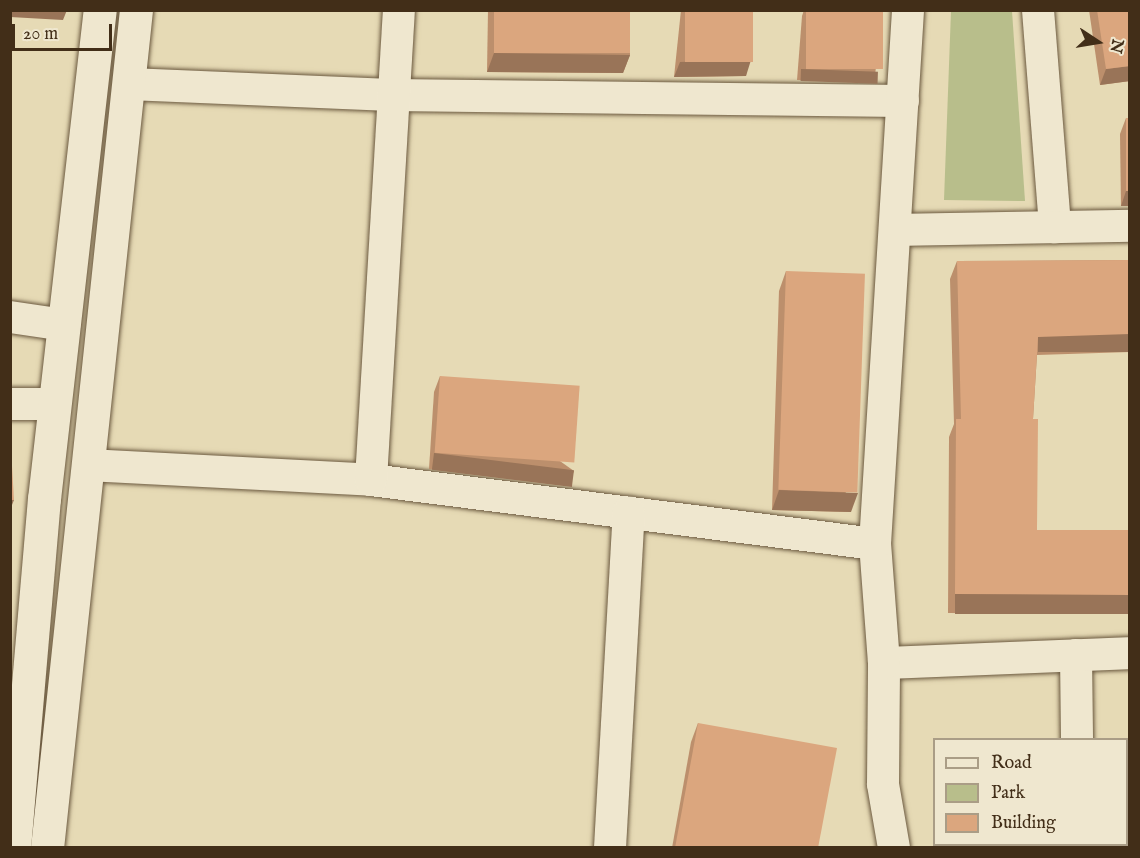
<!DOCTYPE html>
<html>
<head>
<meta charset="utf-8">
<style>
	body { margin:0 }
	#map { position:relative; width:1140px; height:858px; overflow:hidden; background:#e6dab5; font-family:"IM FELL English",serif }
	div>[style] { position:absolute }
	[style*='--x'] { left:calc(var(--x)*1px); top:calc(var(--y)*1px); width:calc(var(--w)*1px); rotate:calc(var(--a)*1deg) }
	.green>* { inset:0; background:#b8be8b }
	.roads { filter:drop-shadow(0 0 2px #6b593f) drop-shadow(0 0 2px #6b593f) }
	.street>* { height:32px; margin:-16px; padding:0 16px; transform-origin:16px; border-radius:16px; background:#efe7cf }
	.secondary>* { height:33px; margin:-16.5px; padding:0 16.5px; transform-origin:16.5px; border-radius:16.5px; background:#efe7cf }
	.wall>* { inset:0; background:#bc8f6c }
	.shaded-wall>* { inset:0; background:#997458; transform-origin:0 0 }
	.building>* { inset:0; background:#dba67e; transform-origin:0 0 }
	span { translate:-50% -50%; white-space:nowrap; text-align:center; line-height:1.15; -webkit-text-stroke:4.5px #efe7cf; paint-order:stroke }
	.frame { position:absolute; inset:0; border:12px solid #422e18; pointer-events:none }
	.legend { position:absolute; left:933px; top:738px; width:195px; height:108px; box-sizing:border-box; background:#efe7cf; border:2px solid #aa9d86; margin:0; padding:8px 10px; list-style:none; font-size:18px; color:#422e18 }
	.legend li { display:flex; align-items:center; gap:12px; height:30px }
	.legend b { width:30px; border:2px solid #aa9d86 }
	.north { position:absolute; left:1068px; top:12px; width:60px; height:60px; -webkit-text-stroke:4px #efe7cf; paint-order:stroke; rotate:102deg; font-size:16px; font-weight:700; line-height:24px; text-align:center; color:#422e18 }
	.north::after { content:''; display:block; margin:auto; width:21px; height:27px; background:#422e18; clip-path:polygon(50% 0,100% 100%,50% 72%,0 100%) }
	.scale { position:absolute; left:12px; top:24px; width:100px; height:27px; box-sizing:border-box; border:3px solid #422e18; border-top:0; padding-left:8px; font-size:18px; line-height:21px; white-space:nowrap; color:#422e18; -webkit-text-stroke:4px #efe7cf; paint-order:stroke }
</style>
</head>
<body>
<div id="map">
	<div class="green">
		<i style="clip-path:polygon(951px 11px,1012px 11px,1025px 201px,944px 200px)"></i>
	</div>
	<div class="roads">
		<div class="street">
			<i style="--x:1038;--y:10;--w:218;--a:85.5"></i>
			<i style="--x:129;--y:84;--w:262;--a:2.4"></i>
			<i style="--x:391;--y:95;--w:512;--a:0.67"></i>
			<i style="--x:895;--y:230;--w:235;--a:-1"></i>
			<i style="--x:10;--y:317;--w:55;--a:8.4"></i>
			<i style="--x:10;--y:404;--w:45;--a:0"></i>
			<i style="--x:89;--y:465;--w:282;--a:3"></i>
			<i style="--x:371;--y:480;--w:508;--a:7.24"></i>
			<i style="--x:371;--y:480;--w:471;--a:-86.6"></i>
			<i style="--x:1076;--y:655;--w:85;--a:89.3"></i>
			<i style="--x:884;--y:663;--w:246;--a:-2.3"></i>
			<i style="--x:1078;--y:844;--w:4;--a:90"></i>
			<i style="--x:610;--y:848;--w:336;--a:-86.8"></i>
			<i style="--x:894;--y:848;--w:65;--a:-99.8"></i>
			<i style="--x:883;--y:784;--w:121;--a:-89.5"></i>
			<i style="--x:884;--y:663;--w:119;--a:-94.3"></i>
			<i style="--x:875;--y:544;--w:535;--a:-86.46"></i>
		</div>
		<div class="secondary">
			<i style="--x:14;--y:848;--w:350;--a:-85.1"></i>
			<i style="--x:44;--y:499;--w:492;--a:-83.5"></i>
			<i style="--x:47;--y:848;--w:843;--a:-83.94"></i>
		</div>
	</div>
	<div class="wall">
		<i style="clip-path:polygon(488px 10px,630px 10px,630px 55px,623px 73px,487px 72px)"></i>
		<i style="clip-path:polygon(681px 10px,753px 10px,746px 76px,674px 77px)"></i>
		<i style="clip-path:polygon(804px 10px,883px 10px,874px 83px,797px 80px,802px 16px)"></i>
		<i style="clip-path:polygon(1089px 10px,1130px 10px,1130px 81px,1100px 85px)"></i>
		<i style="clip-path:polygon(1126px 118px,1130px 206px,1121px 206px,1120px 134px)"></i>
		<i style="clip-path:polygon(1130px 260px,1130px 352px,1037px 355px,1033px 419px,1037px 530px,1130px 530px,1130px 614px,948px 613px,949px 437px,954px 424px,950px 279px,957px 261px)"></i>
		<i style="clip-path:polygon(786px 271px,851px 512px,772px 510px,779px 291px)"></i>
		<i style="clip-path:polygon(440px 376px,574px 471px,568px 486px,429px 469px,434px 392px)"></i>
		<i style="clip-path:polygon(698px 723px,818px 848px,672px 848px,691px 742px)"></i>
	</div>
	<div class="shaded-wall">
		<i style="clip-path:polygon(10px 10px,67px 10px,63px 20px,10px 17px)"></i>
		<i style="clip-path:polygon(494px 53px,630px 55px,623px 73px,487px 72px)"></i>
		<i style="clip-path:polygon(751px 60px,746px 76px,674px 77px,680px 62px)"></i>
		<i style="clip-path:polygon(1130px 66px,1130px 81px,1100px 85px,1106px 69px)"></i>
		<i style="left:801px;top:69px;width:77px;height:12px;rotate:2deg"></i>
		<i style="clip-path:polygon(1126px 191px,1130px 191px,1130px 206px,1121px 206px)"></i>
		<i style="left:1130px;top:334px;width:18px;height:92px;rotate:90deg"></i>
		<i style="left:434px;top:453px;width:141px;height:17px;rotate:7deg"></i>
		<i style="clip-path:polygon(779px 490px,858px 493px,851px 512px,772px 510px)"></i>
		<i style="clip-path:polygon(10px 500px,14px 500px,10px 510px)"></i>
		<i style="left:955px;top:594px;width:175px;height:20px"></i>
	</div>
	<div class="building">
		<i style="left:494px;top:10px;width:136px;height:43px"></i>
		<i style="left:685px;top:10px;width:68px;height:52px"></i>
		<i style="left:806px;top:10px;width:77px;height:59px"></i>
		<i style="clip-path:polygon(1097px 10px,1130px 10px,1130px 66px,1106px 69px)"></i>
		<i style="left:1126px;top:118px;width:4px;height:73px"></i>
		<i style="clip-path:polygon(1130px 260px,1130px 334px,1038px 337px,1033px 419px,1038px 419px,1037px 530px,1130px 530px,1130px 595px,955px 594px,956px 419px,961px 419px,957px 261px)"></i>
		<i style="left:786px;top:271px;width:79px;height:219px;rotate:2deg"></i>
		<i style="left:440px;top:376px;width:140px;height:77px;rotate:4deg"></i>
		<i style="clip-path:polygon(10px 431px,14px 500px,10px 500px)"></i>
		<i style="clip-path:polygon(698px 723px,837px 748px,818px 848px,675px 848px)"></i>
	</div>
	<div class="frame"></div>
	<ul class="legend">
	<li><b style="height:8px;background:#efe7cf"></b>Road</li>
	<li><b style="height:16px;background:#b8be8b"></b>Park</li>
	<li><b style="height:16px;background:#dba67e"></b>Building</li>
	</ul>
	<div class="north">N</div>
	<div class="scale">20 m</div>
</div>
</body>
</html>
